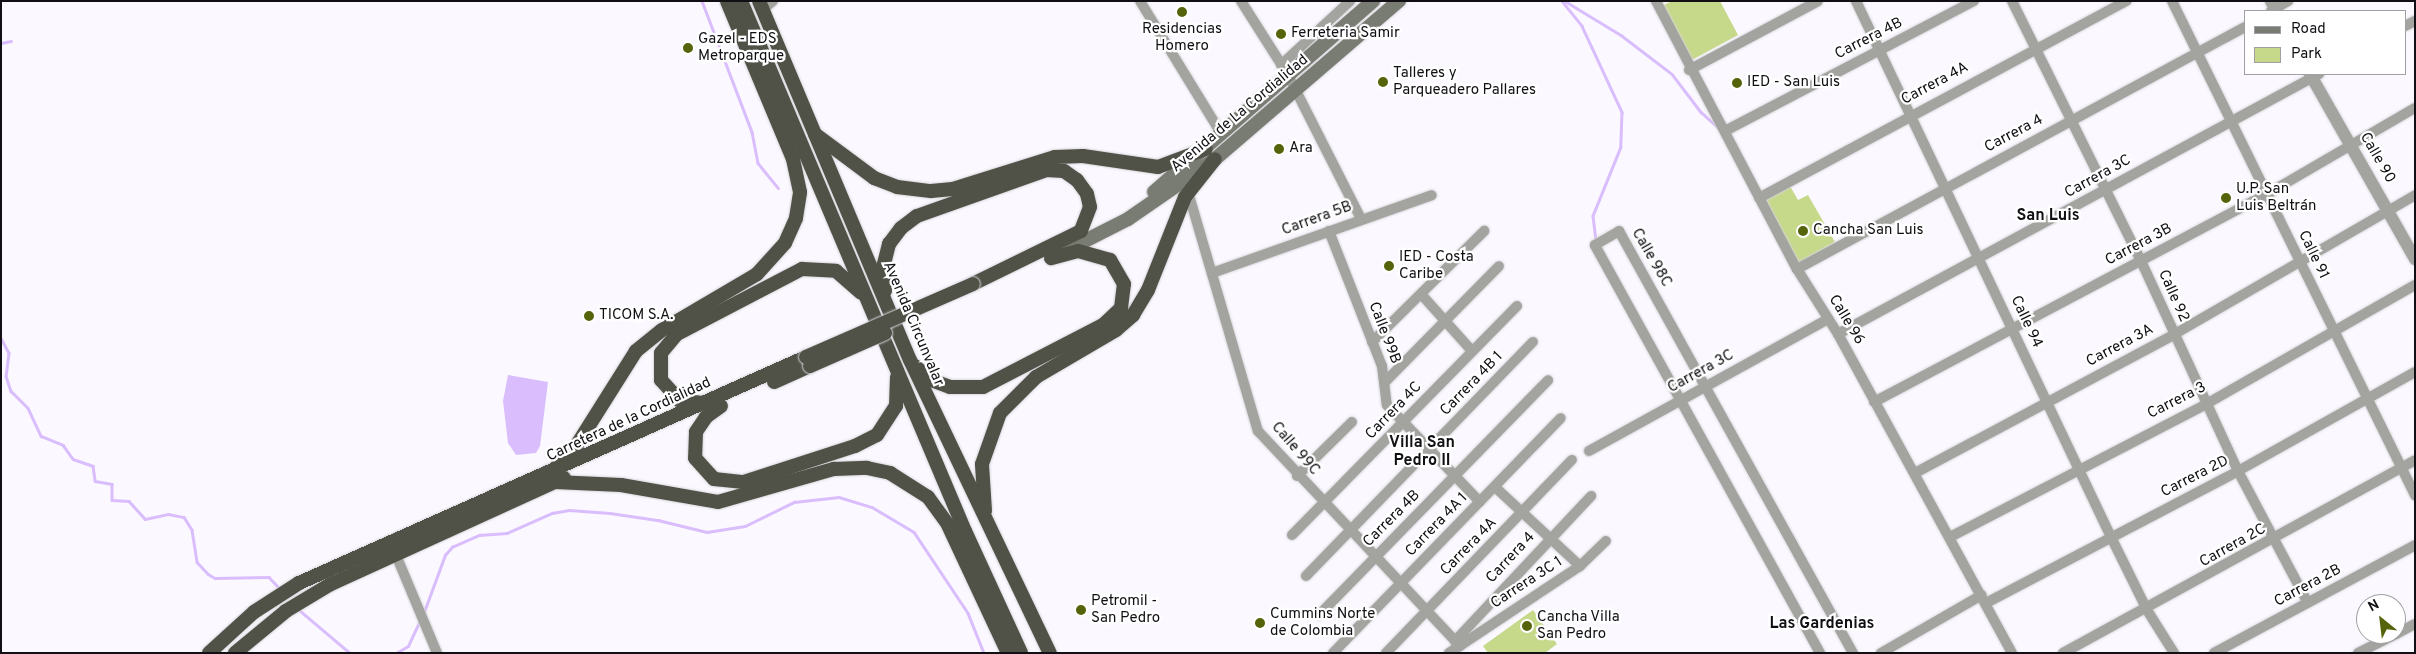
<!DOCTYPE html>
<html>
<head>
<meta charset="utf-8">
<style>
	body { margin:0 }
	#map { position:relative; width:2416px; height:654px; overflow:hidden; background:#fbf9ff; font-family:Overpass,sans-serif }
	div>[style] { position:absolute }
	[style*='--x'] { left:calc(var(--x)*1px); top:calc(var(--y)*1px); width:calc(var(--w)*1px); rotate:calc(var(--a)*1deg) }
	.green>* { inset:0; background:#c6d98a }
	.water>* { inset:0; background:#dabdfc }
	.stream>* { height:2.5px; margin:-1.25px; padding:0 1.25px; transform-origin:1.25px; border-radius:1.25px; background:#dabdfc }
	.roads { filter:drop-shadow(0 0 1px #d6d4d9) drop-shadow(0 0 1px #d6d4d9) }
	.minor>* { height:10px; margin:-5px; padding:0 5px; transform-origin:5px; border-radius:5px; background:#a3a49f }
	.tertiary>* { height:12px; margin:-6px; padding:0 6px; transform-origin:6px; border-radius:6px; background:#a3a49f }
	.secondary>* { height:14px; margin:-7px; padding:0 7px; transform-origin:7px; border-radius:7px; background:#797c73 }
	.trunk>* { height:14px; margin:-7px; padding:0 7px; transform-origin:7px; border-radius:7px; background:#505248 }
	.bridges { filter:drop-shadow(0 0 1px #d6d4d9) drop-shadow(0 0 1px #d6d4d9) }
	.trunk-bridge>* { height:14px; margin:-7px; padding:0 7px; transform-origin:7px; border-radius:7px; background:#505248 }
	.dots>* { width:14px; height:14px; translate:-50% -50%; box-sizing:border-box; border:2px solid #fff; border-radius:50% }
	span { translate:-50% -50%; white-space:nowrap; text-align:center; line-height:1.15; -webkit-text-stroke:4.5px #fff; paint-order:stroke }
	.poi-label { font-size:15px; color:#110f13 }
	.left { translate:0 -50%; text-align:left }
	.street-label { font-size:15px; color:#110f13 }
	.neighbourhood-label { font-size:16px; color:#110f13; font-weight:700 }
	.frame { position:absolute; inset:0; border:2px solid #110f13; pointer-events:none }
	.legend { position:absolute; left:2244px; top:10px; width:162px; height:65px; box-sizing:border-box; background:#fff; border:1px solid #a09fa1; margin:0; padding:6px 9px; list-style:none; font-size:15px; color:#110f13 }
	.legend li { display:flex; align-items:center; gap:10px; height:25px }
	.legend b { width:25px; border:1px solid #a09fa1 }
	.north { position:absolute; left:2356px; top:594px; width:50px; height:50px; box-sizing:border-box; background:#fff; border:1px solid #a09fa1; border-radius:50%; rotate:331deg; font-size:14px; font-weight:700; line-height:20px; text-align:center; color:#110f13 }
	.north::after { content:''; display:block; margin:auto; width:18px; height:22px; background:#55640b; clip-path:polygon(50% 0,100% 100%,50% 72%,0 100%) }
</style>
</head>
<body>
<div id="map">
	<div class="green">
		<i style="clip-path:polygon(1672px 1px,1720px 1px,1738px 35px,1690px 61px,1662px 6px)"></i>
		<i style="clip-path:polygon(1790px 186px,1798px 200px,1808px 195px,1835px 242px,1799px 263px,1764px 201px)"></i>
		<i style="clip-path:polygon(1533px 610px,1557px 644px,1545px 653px,1488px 653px,1483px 646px)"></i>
	</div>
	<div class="water">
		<i style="clip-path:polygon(508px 375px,548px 382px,540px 446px,536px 453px,516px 455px,508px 443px,503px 401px)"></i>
	</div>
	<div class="stream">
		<i style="--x:702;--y:1;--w:140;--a:69.1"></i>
		<i style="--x:752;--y:132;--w:32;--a:79"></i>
		<i style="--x:758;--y:163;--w:32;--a:51"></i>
		<i style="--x:1562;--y:1;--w:32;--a:51"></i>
		<i style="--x:1582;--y:26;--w:95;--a:65.1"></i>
		<i style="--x:1622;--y:112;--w:35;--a:92"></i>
		<i style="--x:1621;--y:147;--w:74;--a:112.1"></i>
		<i style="--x:1593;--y:216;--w:24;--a:83"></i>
		<i style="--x:1565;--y:1;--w:66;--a:31.3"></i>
		<i style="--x:1621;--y:35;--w:64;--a:37.4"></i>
		<i style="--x:1672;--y:74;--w:48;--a:52.7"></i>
		<i style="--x:1701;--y:112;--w:24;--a:42"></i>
		<i style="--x:1;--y:43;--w:10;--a:-11"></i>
		<i style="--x:1;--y:338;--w:17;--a:62"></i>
		<i style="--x:9;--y:353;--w:23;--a:97"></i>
		<i style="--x:6;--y:376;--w:16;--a:72"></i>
		<i style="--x:11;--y:391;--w:24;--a:45"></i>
		<i style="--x:28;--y:408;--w:31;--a:65"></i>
		<i style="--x:41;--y:436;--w:24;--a:22"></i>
		<i style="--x:63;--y:445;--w:17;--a:54"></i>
		<i style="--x:73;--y:459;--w:21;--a:19"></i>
		<i style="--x:93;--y:466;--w:15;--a:82"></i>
		<i style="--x:95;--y:481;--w:17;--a:10"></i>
		<i style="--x:112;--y:484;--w:16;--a:90"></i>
		<i style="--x:112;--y:500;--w:17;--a:3"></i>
		<i style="--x:129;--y:501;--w:24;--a:48"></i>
		<i style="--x:145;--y:519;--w:24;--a:-12"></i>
		<i style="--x:168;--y:514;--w:16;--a:11"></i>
		<i style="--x:184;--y:517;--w:15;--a:58"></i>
		<i style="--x:192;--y:530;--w:32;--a:81"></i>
		<i style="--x:197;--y:562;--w:16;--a:47"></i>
		<i style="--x:208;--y:574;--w:8;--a:30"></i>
		<i style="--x:215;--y:578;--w:54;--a:-1.1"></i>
		<i style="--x:269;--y:577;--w:18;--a:47"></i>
		<i style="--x:298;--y:609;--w:68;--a:40.2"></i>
		<i style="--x:424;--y:612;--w:61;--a:-69.8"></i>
		<i style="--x:445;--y:555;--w:11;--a:-49"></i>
		<i style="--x:452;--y:547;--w:30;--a:-24"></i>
		<i style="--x:479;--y:535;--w:28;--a:-4"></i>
		<i style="--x:507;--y:533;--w:49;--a:-24"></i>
		<i style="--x:552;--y:513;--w:17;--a:-10"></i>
		<i style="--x:569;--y:510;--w:41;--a:4.2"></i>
		<i style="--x:610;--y:513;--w:49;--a:8.3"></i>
		<i style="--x:658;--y:520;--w:50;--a:13.8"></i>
		<i style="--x:707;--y:532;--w:38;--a:-9"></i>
		<i style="--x:745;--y:526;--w:55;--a:-26.1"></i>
		<i style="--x:794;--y:502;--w:45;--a:-6.3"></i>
		<i style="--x:839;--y:497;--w:34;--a:17"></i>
		<i style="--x:872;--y:507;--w:49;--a:30.8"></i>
		<i style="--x:914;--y:532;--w:97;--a:56.3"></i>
		<i style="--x:968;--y:613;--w:43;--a:68.2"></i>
		<i style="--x:396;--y:653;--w:14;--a:-30"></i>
		<i style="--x:408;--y:646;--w:29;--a:-65"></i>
	</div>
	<div class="roads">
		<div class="minor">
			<i style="--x:1140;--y:1;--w:157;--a:58.5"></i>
			<i style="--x:1241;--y:1;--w:88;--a:57.6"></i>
			<i style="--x:1288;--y:75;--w:161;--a:63.1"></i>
			<i style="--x:1656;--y:1;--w:303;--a:62.3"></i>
			<i style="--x:1797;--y:269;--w:77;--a:57.8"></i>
			<i style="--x:1838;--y:334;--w:363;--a:61.4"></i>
			<i style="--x:1856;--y:1;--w:594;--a:64.56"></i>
			<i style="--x:2111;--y:537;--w:81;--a:63.7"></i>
			<i style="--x:2147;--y:610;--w:51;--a:57.9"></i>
			<i style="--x:2012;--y:1;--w:290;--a:63.6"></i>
			<i style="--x:2141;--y:261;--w:231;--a:65.2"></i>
			<i style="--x:2238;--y:471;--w:149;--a:62.1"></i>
			<i style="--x:2172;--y:1;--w:551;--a:63.81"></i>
			<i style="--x:763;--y:9;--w:13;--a:-39"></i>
			<i style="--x:2271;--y:11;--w:20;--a:-30"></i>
			<i style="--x:2405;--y:26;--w:11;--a:-27"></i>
			<i style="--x:1281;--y:65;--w:94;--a:-42.8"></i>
			<i style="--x:1689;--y:70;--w:146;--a:-28.1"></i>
			<i style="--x:1725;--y:131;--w:281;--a:-27.6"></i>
			<i style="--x:1188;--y:192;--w:249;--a:73.7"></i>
			<i style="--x:1258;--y:431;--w:295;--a:46.8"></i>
			<i style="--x:1759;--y:198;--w:417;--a:-28.2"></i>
			<i style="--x:1329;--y:231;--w:145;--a:68.6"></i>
			<i style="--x:1382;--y:366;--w:39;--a:83"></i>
			<i style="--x:1387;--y:405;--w:134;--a:46.2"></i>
			<i style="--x:1797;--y:269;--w:509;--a:-28.38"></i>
			<i style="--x:1212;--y:273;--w:233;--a:-19.5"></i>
			<i style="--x:1421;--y:294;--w:75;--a:48.2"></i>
			<i style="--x:1838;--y:334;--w:547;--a:-28.39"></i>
			<i style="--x:1372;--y:342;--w:158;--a:-44.7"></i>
			<i style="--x:1386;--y:381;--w:161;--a:-45.5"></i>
			<i style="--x:1874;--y:402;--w:445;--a:-27.9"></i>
			<i style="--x:2267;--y:194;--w:171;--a:-30.2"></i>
			<i style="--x:1589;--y:451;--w:273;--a:-28.9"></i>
			<i style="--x:1915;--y:473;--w:293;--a:-28.1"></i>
			<i style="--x:2173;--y:335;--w:280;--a:-30"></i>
			<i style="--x:1297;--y:476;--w:77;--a:-44.5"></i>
			<i style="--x:1495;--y:487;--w:116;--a:42.9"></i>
			<i style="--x:1292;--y:535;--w:321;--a:-45.5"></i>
			<i style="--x:1950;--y:537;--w:291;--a:-27.4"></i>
			<i style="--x:2208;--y:403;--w:238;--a:-29.7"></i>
			<i style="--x:396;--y:555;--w:106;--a:67.3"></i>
			<i style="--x:1306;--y:576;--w:326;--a:-45.9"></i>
			<i style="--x:1986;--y:603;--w:284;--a:-27.6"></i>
			<i style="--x:2238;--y:471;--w:203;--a:-29.2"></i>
			<i style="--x:1319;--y:615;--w:328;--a:-45.7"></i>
			<i style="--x:2396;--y:634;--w:21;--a:-28"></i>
			<i style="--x:1455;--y:641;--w:199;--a:-46.8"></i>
			<i style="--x:1333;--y:653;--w:327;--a:-45.9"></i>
			<i style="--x:1386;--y:653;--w:268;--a:-46.1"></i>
			<i style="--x:1449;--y:653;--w:157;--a:-33.6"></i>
			<i style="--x:1580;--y:566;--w:36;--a:-44"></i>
			<i style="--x:1820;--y:653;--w:466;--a:-118.9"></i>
			<i style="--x:1595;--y:245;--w:28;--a:-30"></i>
			<i style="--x:1619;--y:231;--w:483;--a:61"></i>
			<i style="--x:1881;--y:653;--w:116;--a:-29.9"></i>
			<i style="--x:2063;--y:653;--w:401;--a:-28.7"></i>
			<i style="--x:2214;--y:653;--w:228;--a:-28.2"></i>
			<i style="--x:2358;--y:653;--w:42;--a:-26.6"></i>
		</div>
		<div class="tertiary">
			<i style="--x:2271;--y:1;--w:11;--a:63"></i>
			<i style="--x:2310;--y:74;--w:213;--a:60.4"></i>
		</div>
		<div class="secondary">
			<i style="--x:1154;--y:192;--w:291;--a:-41.1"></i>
			<i style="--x:1065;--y:251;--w:71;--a:-26.9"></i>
			<i style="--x:1128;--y:219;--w:106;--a:-34.6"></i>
			<i style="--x:1215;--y:159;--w:243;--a:-40.7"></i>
		</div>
		<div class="trunk">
			<i style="--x:741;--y:1;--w:575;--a:67.09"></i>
			<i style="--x:965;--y:531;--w:134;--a:65.3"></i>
			<i style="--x:759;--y:1;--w:389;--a:67.2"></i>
			<i style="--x:910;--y:360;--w:325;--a:64.5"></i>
			<i style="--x:815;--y:134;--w:74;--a:36.7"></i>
			<i style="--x:874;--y:178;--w:25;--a:21"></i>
			<i style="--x:897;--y:187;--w:34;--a:7"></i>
			<i style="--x:931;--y:191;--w:22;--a:-5"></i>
			<i style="--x:953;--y:189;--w:107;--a:-17.4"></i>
			<i style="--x:1055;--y:157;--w:28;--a:-2"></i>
			<i style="--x:1083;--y:156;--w:76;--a:8.3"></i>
			<i style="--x:1158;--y:167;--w:51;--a:-20.6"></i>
			<i style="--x:885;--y:291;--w:27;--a:-92"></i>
			<i style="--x:884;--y:264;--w:21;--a:-76"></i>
			<i style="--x:889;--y:244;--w:20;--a:-53"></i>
			<i style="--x:901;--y:228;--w:20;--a:-37"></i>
			<i style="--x:917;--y:216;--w:137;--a:-19.6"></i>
			<i style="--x:1046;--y:170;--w:18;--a:3"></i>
			<i style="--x:1064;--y:171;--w:16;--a:35"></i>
			<i style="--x:1077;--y:180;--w:17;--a:54"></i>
			<i style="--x:1087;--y:194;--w:13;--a:77"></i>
			<i style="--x:1090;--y:207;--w:26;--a:111"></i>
			<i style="--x:1081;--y:231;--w:120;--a:153.9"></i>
			<i style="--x:915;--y:366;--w:21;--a:41"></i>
			<i style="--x:931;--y:380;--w:20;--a:20"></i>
			<i style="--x:950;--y:387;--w:33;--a:0"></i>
			<i style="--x:983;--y:387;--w:135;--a:-27.3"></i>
			<i style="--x:1103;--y:325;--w:25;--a:-43"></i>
			<i style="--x:1121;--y:308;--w:24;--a:-83"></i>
			<i style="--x:1124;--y:284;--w:28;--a:-120"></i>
			<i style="--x:1110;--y:260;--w:33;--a:-164"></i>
			<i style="--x:1078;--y:251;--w:28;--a:165"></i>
			<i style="--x:774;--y:382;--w:39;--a:-24"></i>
			<i style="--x:702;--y:403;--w:23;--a:-173"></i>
			<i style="--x:679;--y:400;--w:27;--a:-132"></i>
			<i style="--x:661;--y:380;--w:27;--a:-90"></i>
			<i style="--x:661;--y:353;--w:25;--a:-50"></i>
			<i style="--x:677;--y:334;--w:141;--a:-27.5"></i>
			<i style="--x:802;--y:269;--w:34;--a:3"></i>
			<i style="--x:836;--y:271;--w:33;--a:41"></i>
			<i style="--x:721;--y:406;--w:19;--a:144"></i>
			<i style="--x:706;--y:417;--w:18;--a:124"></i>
			<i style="--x:696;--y:432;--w:26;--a:92"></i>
			<i style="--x:695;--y:458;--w:28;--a:48"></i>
			<i style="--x:714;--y:479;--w:30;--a:6"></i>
			<i style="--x:744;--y:482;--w:117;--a:-18"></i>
			<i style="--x:855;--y:446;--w:25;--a:-27"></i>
			<i style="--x:877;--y:435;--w:35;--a:-57"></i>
			<i style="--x:896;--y:406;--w:29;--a:-88"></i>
			<i style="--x:557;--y:466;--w:22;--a:-43"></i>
			<i style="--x:573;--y:451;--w:118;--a:-57.8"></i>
			<i style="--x:636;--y:351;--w:33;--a:-39"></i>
			<i style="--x:662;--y:330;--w:110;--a:-30.5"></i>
			<i style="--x:757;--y:274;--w:42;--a:-47.9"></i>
			<i style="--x:785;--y:243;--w:27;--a:-66"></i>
			<i style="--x:796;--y:218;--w:26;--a:-81"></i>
			<i style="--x:800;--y:192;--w:34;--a:-102"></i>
			<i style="--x:793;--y:159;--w:171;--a:-112.7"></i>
			<i style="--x:555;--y:482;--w:66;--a:2.6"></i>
			<i style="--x:621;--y:485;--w:98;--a:9.9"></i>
			<i style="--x:718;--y:502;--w:121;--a:-15.9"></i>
			<i style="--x:834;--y:469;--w:33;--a:-2"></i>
			<i style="--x:867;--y:468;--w:24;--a:12"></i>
			<i style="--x:890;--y:473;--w:45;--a:32.3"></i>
			<i style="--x:928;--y:497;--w:34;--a:54"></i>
			<i style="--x:948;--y:525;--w:141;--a:64.9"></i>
			<i style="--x:985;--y:511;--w:47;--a:-93.7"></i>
			<i style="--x:982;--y:464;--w:54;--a:-70.6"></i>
			<i style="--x:1000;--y:413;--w:51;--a:-45"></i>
			<i style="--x:1036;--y:377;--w:93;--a:-30.4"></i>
			<i style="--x:1116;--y:330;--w:23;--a:-41"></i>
			<i style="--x:1133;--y:315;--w:29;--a:-59"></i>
			<i style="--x:1148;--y:290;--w:100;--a:-68.3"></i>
			<i style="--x:1185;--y:197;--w:48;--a:-51.7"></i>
			<i style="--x:209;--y:653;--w:61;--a:-42.3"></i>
			<i style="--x:254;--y:612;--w:54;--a:-32.8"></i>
			<i style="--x:299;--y:583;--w:555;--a:-24.03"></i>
			<i style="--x:235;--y:653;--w:66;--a:-39.5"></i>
			<i style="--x:286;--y:611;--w:52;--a:-31"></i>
			<i style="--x:331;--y:584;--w:256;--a:-24.5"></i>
		</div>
	</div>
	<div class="bridges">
		<div class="trunk-bridge">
			<i style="--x:806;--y:357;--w:182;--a:-23.6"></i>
			<i style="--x:810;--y:366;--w:82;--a:-23.7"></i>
		</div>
	</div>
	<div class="dots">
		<i style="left:1182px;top:12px;background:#55640b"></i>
		<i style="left:1281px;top:34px;background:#55640b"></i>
		<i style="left:688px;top:48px;background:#55640b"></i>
		<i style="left:1383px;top:82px;background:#55640b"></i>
		<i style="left:1737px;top:83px;background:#55640b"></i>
		<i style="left:1279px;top:149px;background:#55640b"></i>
		<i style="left:2226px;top:198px;background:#55640b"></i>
		<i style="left:1803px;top:231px;background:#55640b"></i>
		<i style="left:1389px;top:266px;background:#55640b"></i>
		<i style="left:589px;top:316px;background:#55640b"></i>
		<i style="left:1081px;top:610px;background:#55640b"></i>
		<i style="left:1260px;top:623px;background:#55640b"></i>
		<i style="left:1527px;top:626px;background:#55640b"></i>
	</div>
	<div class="poi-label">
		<span style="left:1182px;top:38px">Residencias<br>Homero</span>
		<span class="left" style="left:1291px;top:34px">Ferreteria Samir</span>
		<span class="left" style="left:698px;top:48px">Gazel - EDS<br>Metroparque</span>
		<span class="left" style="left:1393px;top:82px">Talleres y<br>Parqueadero Pallares</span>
		<span class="left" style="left:1747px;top:83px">IED - San Luis</span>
		<span class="left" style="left:1289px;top:149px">Ara</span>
		<span class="left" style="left:2236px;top:198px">U.P. San<br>Luis Beltrán</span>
		<span class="left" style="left:1813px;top:231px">Cancha San Luis</span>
		<span class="left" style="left:1399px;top:266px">IED - Costa<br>Caribe</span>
		<span class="left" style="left:599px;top:316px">TICOM S.A.</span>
		<span class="left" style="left:1091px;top:610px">Petromil -<br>San Pedro</span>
		<span class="left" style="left:1270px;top:623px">Cummins Norte<br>de Colombia</span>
		<span class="left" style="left:1537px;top:626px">Cancha Villa<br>San Pedro</span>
	</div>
	<div class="street-label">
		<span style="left:1869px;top:39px;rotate:-27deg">Carrera 4B</span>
		<span style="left:1935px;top:84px;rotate:-28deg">Carrera 4A</span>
		<span style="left:1240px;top:114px;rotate:-40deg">Avenida de La Cordialidad</span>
		<span style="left:2014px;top:134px;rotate:-28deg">Carrera 4</span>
		<span style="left:2377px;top:158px;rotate:60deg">Calle 90</span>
		<span style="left:2098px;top:177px;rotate:-29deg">Carrera 3C</span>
		<span style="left:1317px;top:219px;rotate:-20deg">Carrera 5B</span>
		<span style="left:2139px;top:245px;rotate:-28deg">Carrera 3B</span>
		<span style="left:2313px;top:255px;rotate:64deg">Calle 91</span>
		<span style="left:1651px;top:258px;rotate:60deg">Calle 98C</span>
		<span style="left:2173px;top:296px;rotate:66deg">Calle 92</span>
		<span style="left:1846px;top:320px;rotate:59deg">Calle 96</span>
		<span style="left:2026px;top:322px;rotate:65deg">Calle 94</span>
		<span style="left:913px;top:324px;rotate:67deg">Avenida Circunvalar</span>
		<span style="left:1384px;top:333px;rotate:69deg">Calle 99B</span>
		<span style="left:2120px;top:346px;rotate:-28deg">Carrera 3A</span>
		<span style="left:1701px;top:372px;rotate:-29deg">Carrera 3C</span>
		<span style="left:1472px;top:384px;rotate:-46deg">Carrera 4B 1</span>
		<span style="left:2177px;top:401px;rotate:-27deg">Carrera 3</span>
		<span style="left:1394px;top:411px;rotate:-46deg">Carrera 4C</span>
		<span style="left:629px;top:420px;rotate:-25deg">Carretera de la Cordialidad</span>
		<span style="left:1295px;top:449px;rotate:49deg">Calle 99C</span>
		<span style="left:2195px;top:477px;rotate:-27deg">Carrera 2D</span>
		<span style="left:1392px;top:519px;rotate:-45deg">Carrera 4B</span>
		<span style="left:1437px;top:525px;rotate:-46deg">Carrera 4A 1</span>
		<span style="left:2233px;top:546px;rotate:-29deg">Carrera 2C</span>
		<span style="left:1469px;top:547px;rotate:-46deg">Carrera 4A</span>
		<span style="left:1511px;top:558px;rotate:-47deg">Carrera 4</span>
		<span style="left:1527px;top:583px;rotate:-33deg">Carrera 3C 1</span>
		<span style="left:2308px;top:586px;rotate:-28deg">Carrera 2B</span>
	</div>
	<div class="neighbourhood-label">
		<span style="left:2048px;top:216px">San Luis</span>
		<span style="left:1422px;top:452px">Villa San<br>Pedro II</span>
		<span style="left:1822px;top:624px">Las Gardenias</span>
	</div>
	<div class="frame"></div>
	<ul class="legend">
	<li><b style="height:6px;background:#797c73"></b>Road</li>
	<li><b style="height:14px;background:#c6d98a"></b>Park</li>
	</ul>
	<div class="north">N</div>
</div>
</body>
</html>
